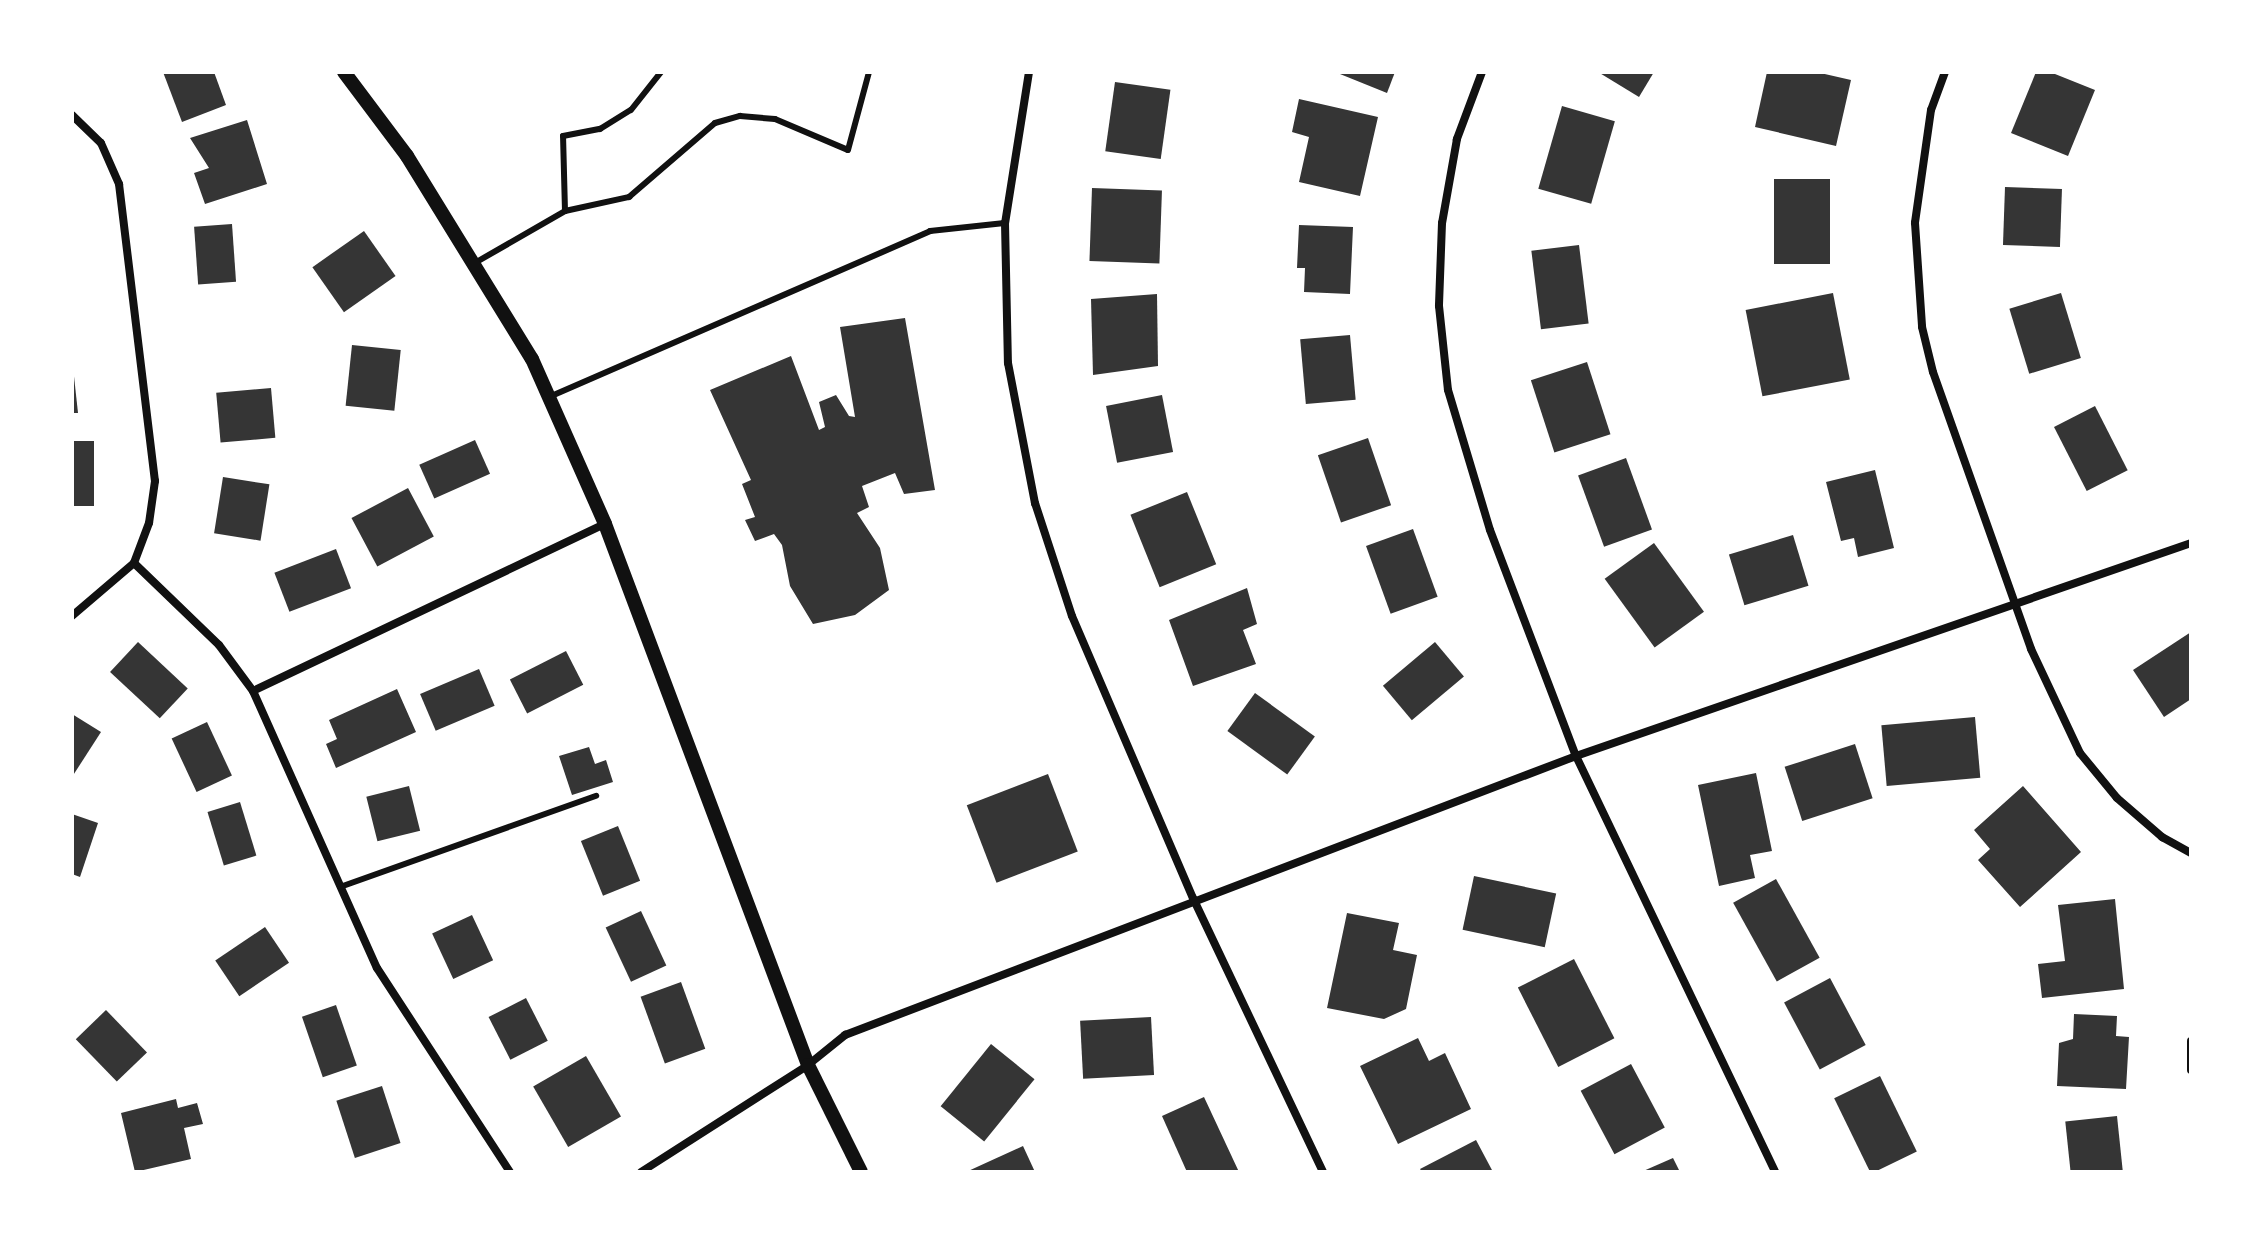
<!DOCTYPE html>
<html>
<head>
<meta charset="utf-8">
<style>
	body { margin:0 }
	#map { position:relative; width:2263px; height:1244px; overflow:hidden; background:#fff; font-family:Inter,sans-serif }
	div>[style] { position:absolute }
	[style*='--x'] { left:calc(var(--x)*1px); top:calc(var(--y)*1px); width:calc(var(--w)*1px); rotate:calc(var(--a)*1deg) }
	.building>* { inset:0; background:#353535; transform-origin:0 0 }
	.service>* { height:6px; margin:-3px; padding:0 3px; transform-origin:3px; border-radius:3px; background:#111 }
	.minor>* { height:8px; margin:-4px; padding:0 4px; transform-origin:4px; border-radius:4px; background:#111 }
	.tertiary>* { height:14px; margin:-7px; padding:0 7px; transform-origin:7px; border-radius:7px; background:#111 }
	span { translate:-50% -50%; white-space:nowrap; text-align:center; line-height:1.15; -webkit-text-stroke:8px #fff; paint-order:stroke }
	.frame { position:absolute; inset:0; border:74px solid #fff; pointer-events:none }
</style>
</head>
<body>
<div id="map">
	<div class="building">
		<i style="clip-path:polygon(163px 72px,214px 72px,226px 105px,182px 122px)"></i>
		<i style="clip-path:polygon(1335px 72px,1395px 72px,1387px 93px)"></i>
		<i style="clip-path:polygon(1598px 72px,1654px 72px,1639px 97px)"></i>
		<i style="clip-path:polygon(1767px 72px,1816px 72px,1851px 80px,1836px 146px,1755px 127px)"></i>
		<i style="clip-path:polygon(2036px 72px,2050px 72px,2095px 90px,2068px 156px,2011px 133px)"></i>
		<i style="left:1115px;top:82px;width:56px;height:70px;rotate:8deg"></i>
		<i style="clip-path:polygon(1299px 99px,1378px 117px,1360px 196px,1299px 182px,1309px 137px,1292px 132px)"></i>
		<i style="left:1562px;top:106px;width:55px;height:86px;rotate:16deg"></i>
		<i style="clip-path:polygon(247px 120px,267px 184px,205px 204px,194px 173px,209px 168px,190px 138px)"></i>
		<i style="left:1774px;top:179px;width:56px;height:85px"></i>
		<i style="left:2005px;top:187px;width:57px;height:58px;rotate:2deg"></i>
		<i style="left:1092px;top:188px;width:70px;height:73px;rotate:2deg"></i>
		<i style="left:232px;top:224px;width:58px;height:38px;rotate:86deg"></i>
		<i style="clip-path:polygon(1299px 225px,1353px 227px,1350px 294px,1304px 292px,1305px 268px,1297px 268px)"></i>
		<i style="left:364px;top:231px;width:55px;height:63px;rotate:55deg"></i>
		<i style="left:1579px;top:245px;width:79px;height:48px;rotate:83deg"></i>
		<i style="left:1833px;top:293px;width:88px;height:89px;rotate:79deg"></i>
		<i style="left:2061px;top:293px;width:68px;height:54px;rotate:73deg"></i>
		<i style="clip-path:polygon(1157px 294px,1158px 366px,1093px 375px,1091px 299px)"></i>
		<i style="clip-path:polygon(905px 318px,935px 490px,904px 494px,895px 473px,862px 486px,869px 507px,857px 513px,880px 548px,889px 590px,855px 615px,813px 624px,790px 586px,782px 545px,774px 534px,755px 541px,745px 520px,755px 517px,742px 484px,751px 480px,710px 390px,791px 356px,819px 430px,825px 427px,819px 402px,836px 395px,849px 416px,855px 417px,840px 327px)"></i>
		<i style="left:1350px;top:335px;width:65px;height:50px;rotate:85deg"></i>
		<i style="left:352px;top:345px;width:49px;height:61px;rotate:6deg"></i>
		<i style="clip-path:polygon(72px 358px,78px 413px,72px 413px)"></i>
		<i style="left:1587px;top:362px;width:76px;height:59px;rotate:72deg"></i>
		<i style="left:271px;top:388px;width:50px;height:55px;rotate:85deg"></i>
		<i style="left:1162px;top:395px;width:58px;height:57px;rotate:79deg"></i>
		<i style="left:2095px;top:406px;width:72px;height:46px;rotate:63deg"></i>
		<i style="left:1368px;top:438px;width:71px;height:53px;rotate:71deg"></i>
		<i style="left:475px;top:440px;width:37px;height:61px;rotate:66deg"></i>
		<i style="left:72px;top:441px;width:22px;height:65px"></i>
		<i style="left:1626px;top:458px;width:76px;height:51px;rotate:70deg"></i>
		<i style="clip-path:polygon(1875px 470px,1894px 548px,1858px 557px,1854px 538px,1841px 541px,1826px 482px)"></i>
		<i style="left:223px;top:477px;width:47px;height:57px;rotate:9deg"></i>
		<i style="left:408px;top:488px;width:55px;height:64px;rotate:62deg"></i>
		<i style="left:1187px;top:492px;width:78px;height:61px;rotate:68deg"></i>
		<i style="left:1413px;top:529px;width:72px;height:50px;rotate:70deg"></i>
		<i style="left:1793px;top:535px;width:53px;height:67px;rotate:73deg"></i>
		<i style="left:1654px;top:543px;width:85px;height:61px;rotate:54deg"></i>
		<i style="left:336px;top:549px;width:42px;height:66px;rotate:69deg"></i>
		<i style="clip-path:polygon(1247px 588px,1257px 624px,1243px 630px,1256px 664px,1193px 686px,1169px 620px)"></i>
		<i style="clip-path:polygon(2191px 632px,2191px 699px,2164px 717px,2133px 670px)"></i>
		<i style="left:138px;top:642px;width:68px;height:41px;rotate:43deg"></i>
		<i style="left:1435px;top:642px;width:45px;height:68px;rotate:50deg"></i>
		<i style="left:566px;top:651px;width:38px;height:63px;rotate:63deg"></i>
		<i style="left:479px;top:669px;width:40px;height:64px;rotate:67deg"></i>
		<i style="clip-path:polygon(397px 689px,416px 732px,336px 768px,326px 744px,337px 739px,329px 720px)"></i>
		<i style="left:1255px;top:693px;width:74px;height:47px;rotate:36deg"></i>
		<i style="clip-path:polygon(72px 714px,101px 732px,72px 777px)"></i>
		<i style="left:1975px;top:717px;width:61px;height:94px;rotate:85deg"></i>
		<i style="left:207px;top:722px;width:59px;height:39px;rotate:65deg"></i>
		<i style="left:1855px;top:744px;width:57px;height:74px;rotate:72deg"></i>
		<i style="clip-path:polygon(589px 747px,595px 764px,606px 760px,613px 782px,572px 795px,559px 756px)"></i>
		<i style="clip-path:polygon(1756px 773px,1772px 851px,1750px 855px,1755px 878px,1719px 886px,1698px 785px)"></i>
		<i style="left:1048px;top:774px;width:83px;height:87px;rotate:69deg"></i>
		<i style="left:409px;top:786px;width:46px;height:44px;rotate:76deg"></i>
		<i style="clip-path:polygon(2023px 786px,2081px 852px,2020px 907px,1978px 860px,1990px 849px,1974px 830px)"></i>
		<i style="left:240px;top:802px;width:56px;height:34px;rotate:73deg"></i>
		<i style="clip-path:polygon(72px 814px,98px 823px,80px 877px,72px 874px)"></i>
		<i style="left:618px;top:826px;width:59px;height:40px;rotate:68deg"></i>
		<i style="left:1474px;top:876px;width:84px;height:55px;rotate:12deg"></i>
		<i style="left:1776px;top:879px;width:90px;height:49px;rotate:61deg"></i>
		<i style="clip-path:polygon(2115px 899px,2124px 989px,2042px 998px,2038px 964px,2065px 961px,2058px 905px)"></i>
		<i style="left:641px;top:911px;width:60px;height:39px;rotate:65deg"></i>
		<i style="clip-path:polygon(1347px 913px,1399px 923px,1393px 950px,1417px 955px,1406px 1009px,1384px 1019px,1327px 1008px)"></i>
		<i style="left:472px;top:915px;width:50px;height:44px;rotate:65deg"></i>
		<i style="left:265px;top:927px;width:43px;height:60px;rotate:56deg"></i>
		<i style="left:1574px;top:959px;width:89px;height:63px;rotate:63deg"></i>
		<i style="left:1830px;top:978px;width:76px;height:52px;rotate:62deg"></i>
		<i style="left:681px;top:982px;width:71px;height:43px;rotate:70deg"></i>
		<i style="left:526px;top:998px;width:48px;height:42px;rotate:63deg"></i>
		<i style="left:336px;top:1005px;width:64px;height:36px;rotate:71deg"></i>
		<i style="left:106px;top:1010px;width:59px;height:42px;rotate:46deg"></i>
		<i style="clip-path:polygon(2074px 1014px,2117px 1016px,2116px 1036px,2129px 1037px,2126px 1089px,2057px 1086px,2059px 1043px,2073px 1039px)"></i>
		<i style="left:1151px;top:1017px;width:58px;height:71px;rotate:87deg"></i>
		<i style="clip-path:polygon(1418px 1038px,1429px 1061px,1445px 1053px,1471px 1109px,1398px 1144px,1360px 1066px)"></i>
		<i style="left:991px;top:1044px;width:56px;height:80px;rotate:39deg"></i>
		<i style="left:586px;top:1056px;width:70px;height:61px;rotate:60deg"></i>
		<i style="left:1631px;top:1064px;width:72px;height:57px;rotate:62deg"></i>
		<i style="left:1880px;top:1076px;width:84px;height:51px;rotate:64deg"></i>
		<i style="left:382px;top:1086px;width:60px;height:48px;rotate:72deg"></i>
		<i style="clip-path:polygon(1204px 1097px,1239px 1172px,1187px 1172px,1162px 1116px)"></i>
		<i style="clip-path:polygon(176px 1099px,178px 1108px,197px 1103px,203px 1124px,184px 1128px,191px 1159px,135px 1172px,121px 1113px)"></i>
		<i style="left:2117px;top:1116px;width:55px;height:52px;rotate:84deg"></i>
		<i style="clip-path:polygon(1476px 1140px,1493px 1172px,1422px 1172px,1420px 1169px)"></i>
		<i style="clip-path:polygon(1023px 1146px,1035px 1172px,966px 1172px)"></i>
		<i style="clip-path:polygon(1673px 1158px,1680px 1172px,1641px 1172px)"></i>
	</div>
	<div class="service">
		<i style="--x:565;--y:211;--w:75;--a:-91.5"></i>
		<i style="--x:563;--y:136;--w:38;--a:-11"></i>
		<i style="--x:600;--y:129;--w:36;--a:-32"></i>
		<i style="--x:631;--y:110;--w:48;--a:-51.7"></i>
		<i style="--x:473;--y:264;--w:106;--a:-29.9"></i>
		<i style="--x:565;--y:211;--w:66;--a:-12.3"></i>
		<i style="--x:629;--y:197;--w:113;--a:-40.7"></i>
		<i style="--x:715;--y:123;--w:26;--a:-16"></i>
		<i style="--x:740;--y:116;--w:35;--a:5"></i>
		<i style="--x:775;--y:119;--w:79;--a:23"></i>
		<i style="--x:848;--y:150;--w:81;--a:-74.9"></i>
		<i style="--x:549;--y:397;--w:416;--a:-23.5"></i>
		<i style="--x:930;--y:231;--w:75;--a:-6.1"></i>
		<i style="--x:340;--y:887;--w:272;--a:-19.6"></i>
	</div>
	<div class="minor">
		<i style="--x:1029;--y:72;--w:153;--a:99"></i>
		<i style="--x:1005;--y:223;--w:140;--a:88.8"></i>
		<i style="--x:1008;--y:363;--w:143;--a:79.1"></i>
		<i style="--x:1035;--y:503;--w:119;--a:71.9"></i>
		<i style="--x:1072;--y:616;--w:307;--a:66.8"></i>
		<i style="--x:1193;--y:898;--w:303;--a:64.6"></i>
		<i style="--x:1482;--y:72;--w:72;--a:110.5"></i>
		<i style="--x:1457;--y:139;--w:85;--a:100.1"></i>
		<i style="--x:1442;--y:223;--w:83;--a:92.1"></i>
		<i style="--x:1439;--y:306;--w:84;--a:83.9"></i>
		<i style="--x:1448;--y:390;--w:146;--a:73.3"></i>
		<i style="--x:1490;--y:530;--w:242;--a:69.2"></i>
		<i style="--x:1576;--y:756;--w:461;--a:64.4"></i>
		<i style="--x:1945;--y:72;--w:40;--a:110.2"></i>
		<i style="--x:1931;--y:110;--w:114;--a:98.1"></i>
		<i style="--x:1915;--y:223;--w:104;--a:86.1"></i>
		<i style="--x:1922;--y:327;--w:46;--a:76.3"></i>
		<i style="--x:1933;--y:372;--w:294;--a:70.5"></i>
		<i style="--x:2031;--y:649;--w:115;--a:64.8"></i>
		<i style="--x:2080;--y:753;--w:58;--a:50.6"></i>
		<i style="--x:2117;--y:798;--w:60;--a:40.9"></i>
		<i style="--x:2162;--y:837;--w:33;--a:29"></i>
		<i style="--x:72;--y:115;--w:40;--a:44"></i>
		<i style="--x:101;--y:143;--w:45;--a:66.3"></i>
		<i style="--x:119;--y:184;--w:299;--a:83.1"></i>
		<i style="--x:155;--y:481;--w:42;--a:98.1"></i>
		<i style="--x:149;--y:523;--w:43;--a:110.6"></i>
		<i style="--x:134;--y:563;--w:82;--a:139.5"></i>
		<i style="--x:134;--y:563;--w:118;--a:44"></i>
		<i style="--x:219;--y:645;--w:57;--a:53.5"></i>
		<i style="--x:253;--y:691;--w:303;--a:65.9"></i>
		<i style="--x:377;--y:968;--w:244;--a:56.9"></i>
		<i style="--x:253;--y:691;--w:390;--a:-25.4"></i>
		<i style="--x:2191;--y:1041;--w:29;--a:90"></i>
		<i style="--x:641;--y:1172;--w:198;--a:-32.6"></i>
		<i style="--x:808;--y:1065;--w:48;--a:-39"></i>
		<i style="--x:845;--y:1035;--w:782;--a:-20.89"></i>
		<i style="--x:1576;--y:756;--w:651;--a:-19.1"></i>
	</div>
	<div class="tertiary">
		<i style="--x:344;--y:72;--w:105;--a:53.1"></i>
		<i style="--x:407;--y:156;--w:238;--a:58.4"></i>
		<i style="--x:532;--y:359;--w:180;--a:66.1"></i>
		<i style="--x:605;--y:524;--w:578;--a:69.43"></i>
		<i style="--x:808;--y:1065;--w:119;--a:63.6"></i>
	</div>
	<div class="frame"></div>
</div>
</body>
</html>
